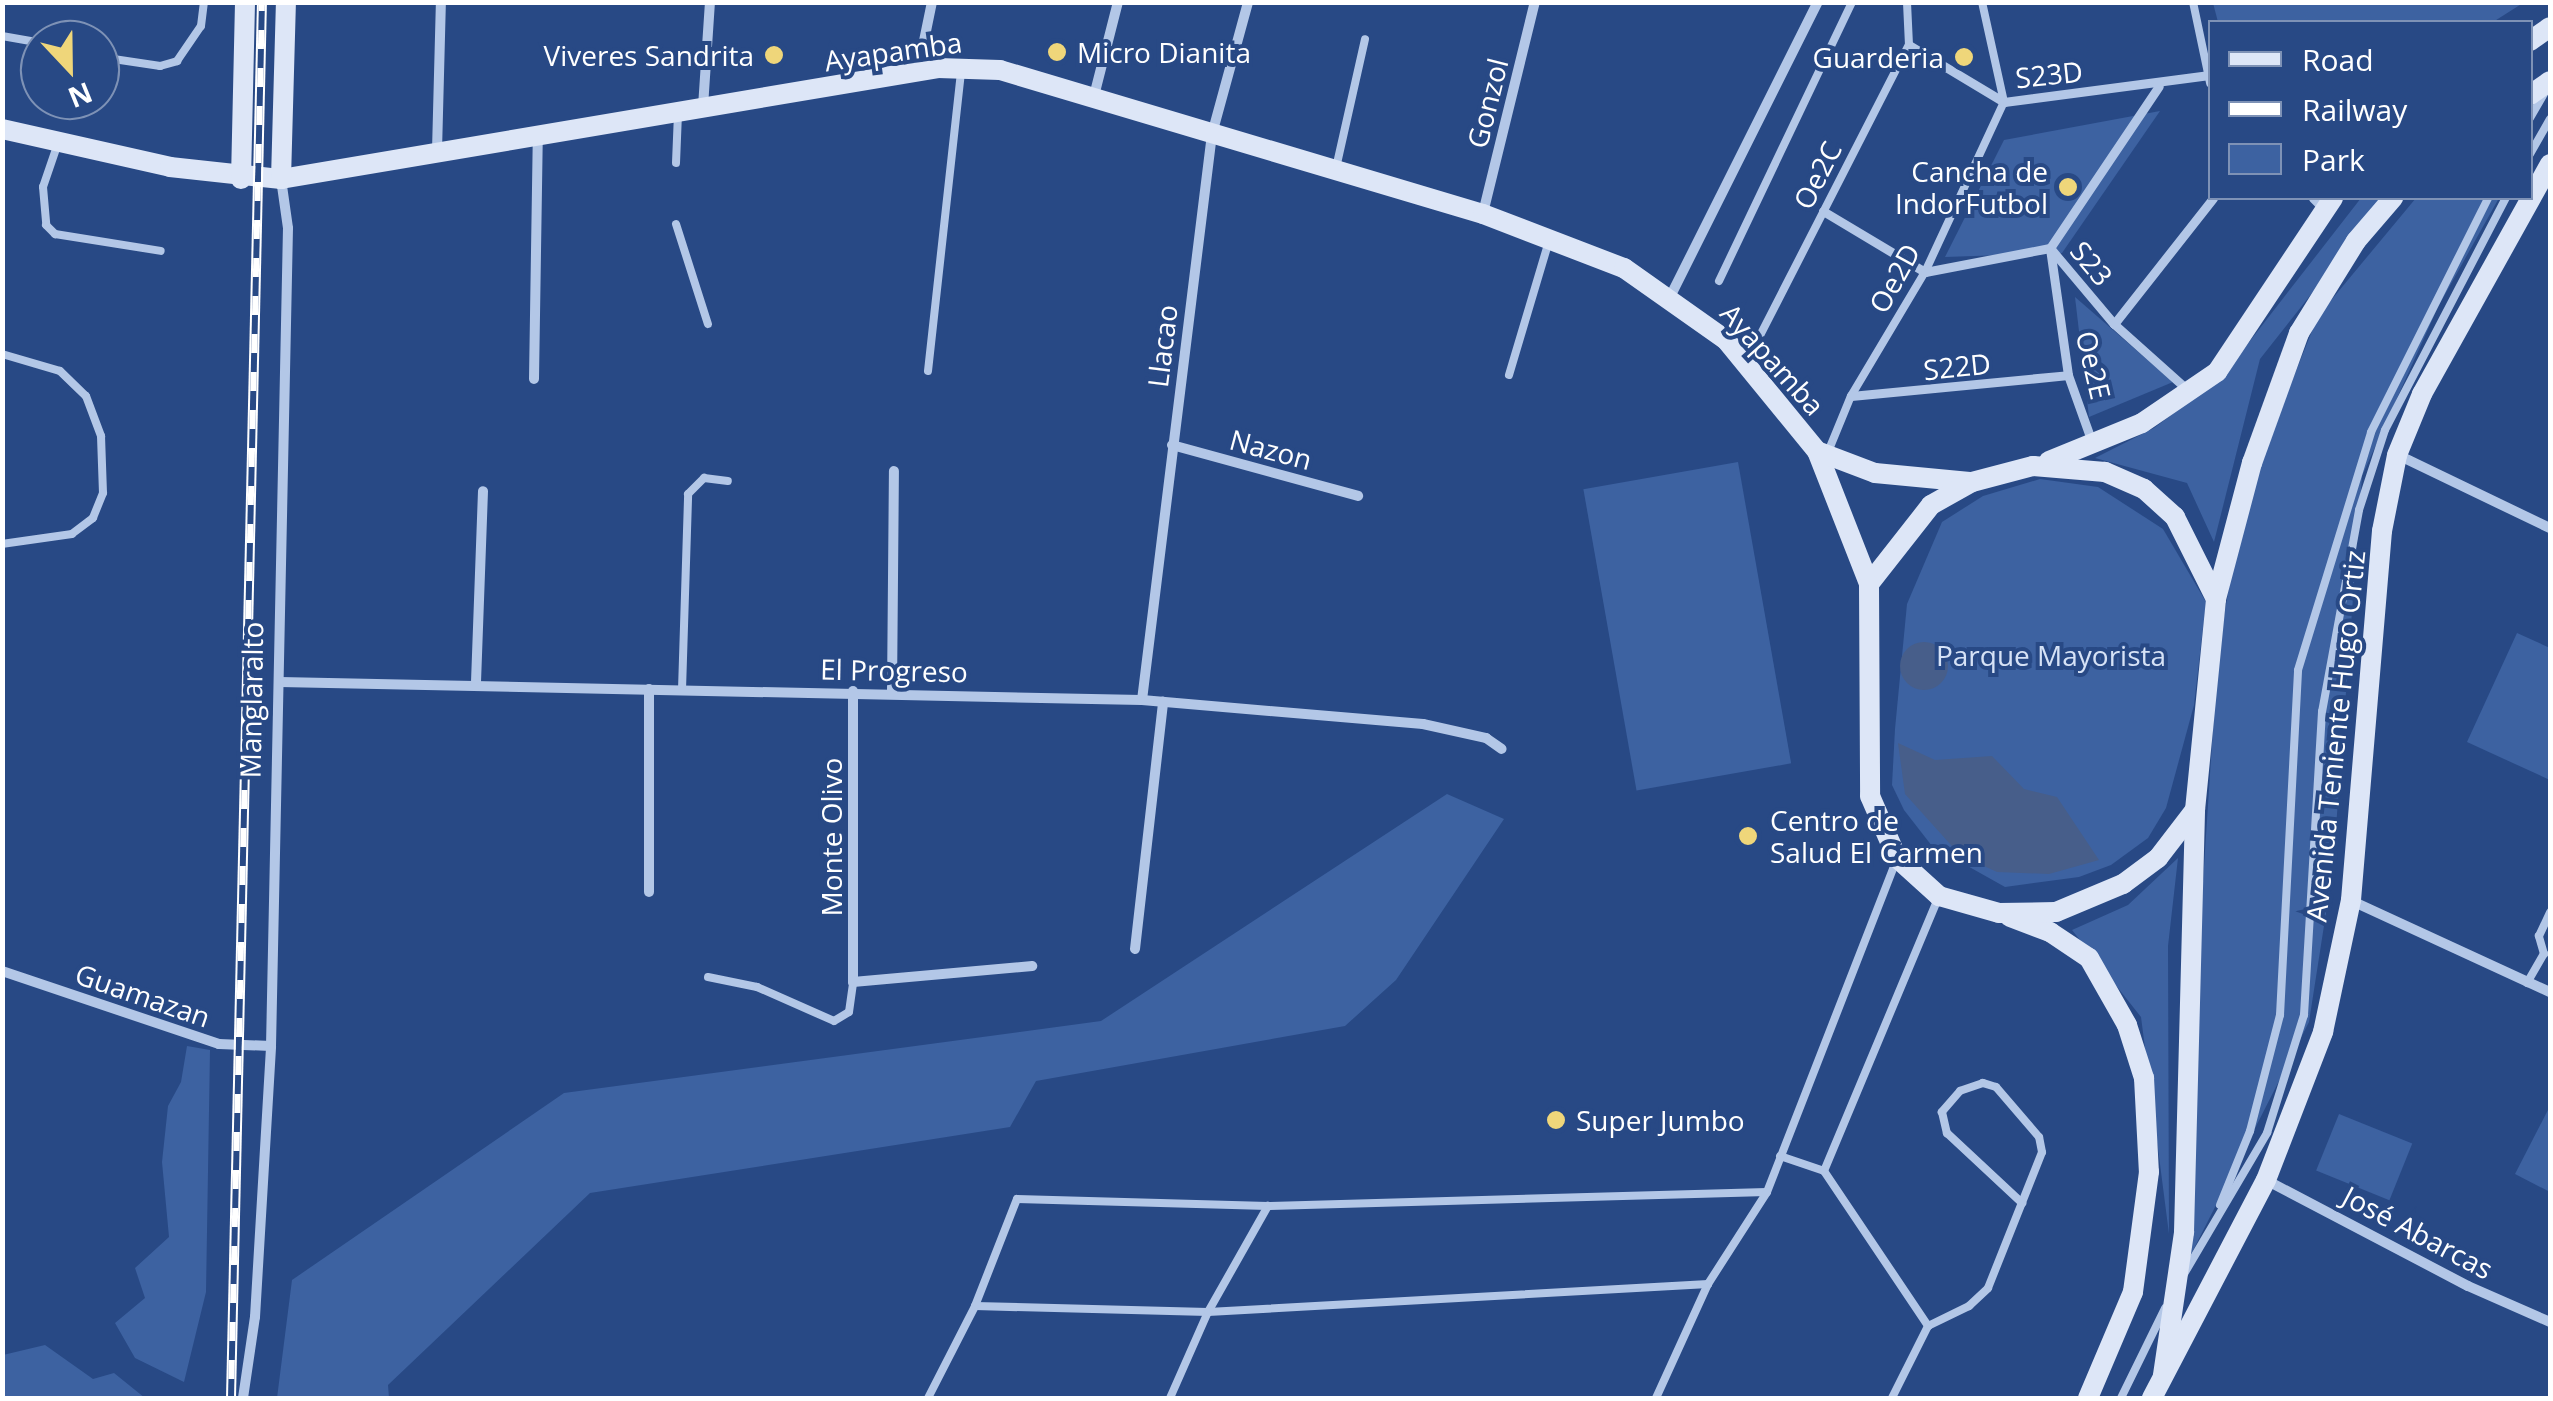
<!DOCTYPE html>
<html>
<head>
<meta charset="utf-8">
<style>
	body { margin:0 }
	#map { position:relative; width:2553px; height:1401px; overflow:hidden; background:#284985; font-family:"Open Sans",sans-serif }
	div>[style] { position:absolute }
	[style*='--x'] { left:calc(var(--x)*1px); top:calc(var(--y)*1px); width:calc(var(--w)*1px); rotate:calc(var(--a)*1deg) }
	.green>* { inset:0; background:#3d62a1; transform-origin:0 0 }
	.water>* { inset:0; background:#475e8a }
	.round { border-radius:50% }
	.service>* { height:8px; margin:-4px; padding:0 4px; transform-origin:4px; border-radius:4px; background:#b3c7e7 }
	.pedestrian>* { height:9px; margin:-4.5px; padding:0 4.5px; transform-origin:4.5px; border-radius:4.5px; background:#b3c7e7 }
	.minor>* { height:10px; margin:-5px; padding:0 5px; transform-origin:5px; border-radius:5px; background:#b3c7e7 }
	.secondary>* { height:20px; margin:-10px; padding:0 10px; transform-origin:10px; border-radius:10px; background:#dde6f7 }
	.rail>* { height:10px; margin-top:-5px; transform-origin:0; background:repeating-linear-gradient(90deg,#284985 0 19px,#fff 0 38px); box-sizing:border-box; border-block:2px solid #fff }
	.dots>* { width:28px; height:28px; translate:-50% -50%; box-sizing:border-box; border:5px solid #284985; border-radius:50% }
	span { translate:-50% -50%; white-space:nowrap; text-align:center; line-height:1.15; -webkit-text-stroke:8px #284985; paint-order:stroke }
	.street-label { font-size:28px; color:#fff }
	.poi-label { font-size:28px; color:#fff }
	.left { translate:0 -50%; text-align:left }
	.right { translate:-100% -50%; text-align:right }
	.park-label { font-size:28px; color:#d6e2f6 }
	.frame { position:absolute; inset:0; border:5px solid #fff; pointer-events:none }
	.legend { position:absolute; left:2208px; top:20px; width:325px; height:180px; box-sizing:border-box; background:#284985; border:2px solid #7e92b6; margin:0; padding:12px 18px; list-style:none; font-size:30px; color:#fff }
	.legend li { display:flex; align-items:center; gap:20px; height:50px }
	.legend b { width:50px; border:2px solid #7e92b6 }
	.north { position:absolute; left:20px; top:20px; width:100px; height:100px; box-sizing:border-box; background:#284985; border:2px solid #7e92b6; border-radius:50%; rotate:158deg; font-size:28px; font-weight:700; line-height:40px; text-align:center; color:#fff }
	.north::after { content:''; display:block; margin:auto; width:35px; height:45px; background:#efd67a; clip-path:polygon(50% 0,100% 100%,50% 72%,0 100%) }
</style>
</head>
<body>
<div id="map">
	<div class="green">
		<i style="clip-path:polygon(2213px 3px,2213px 2px,2523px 3px,2493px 22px,2218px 22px)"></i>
		<i style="clip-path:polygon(2160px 111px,2062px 253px,1945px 257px,2004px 140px)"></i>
		<i style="clip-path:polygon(2361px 198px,2387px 198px,2260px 359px,2214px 542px,2187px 483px,2095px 458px,2154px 428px,2222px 377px)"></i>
		<i style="clip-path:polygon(2416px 198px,2499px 198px,2438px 307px,2362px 476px,2333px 868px,2309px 1022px,2177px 1282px,2218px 651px,2244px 501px,2318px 316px)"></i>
		<i style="clip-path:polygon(2075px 297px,2173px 382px,2089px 417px)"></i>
		<i style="left:1738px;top:462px;width:306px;height:157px;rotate:80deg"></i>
		<i style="clip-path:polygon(2040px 479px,2098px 487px,2163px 529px,2206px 602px,2194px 705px,2166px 808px,2148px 838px,2111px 865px,2079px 877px,2005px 887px,1932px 846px,1904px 810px,1892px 785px,1895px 729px,1907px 604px,1942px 522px,1983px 496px)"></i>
		<i style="clip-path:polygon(2517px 633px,2550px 648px,2550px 780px,2467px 742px)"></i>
		<i style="clip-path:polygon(1447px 794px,1504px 819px,1396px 980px,1345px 1026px,1036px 1081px,1010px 1127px,590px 1193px,388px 1385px,389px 1398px,277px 1398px,292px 1280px,564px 1093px,1101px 1021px)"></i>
		<i style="clip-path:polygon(2178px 858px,2168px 946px,2169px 1234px,2141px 1017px,2072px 930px,2128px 905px)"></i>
		<i style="clip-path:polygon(187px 1046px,210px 1050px,206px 1292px,184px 1382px,135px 1358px,115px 1323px,145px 1298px,135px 1268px,169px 1237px,162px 1162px,168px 1106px,181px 1082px)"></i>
		<i style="clip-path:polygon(2550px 1106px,2550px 1192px,2515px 1174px)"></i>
		<i style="left:2339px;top:1114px;width:79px;height:61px;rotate:22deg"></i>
		<i style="clip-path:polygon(45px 1345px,93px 1379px,114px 1373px,145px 1398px,3px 1398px,3px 1355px)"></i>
	</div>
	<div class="water">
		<i class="round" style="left:1900px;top:642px;width:48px;height:48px"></i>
		<i style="clip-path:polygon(1898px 743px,1935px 760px,1992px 756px,2024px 789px,2057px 797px,2099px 860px,2049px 874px,1997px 872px,1960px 855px,1905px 794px)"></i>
	</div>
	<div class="service">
		<i style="--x:2193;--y:2;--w:83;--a:78.1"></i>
		<i style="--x:2;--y:36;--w:39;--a:10"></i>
		<i style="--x:100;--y:57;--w:61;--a:8.5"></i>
		<i style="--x:160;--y:66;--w:18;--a:-16"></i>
		<i style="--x:177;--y:61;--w:42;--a:-55.6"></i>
		<i style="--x:201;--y:26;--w:24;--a:-83"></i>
		<i style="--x:2530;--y:118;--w:28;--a:-60"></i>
		<i style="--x:57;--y:146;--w:43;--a:108.9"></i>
		<i style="--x:43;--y:187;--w:38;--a:85"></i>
		<i style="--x:46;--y:225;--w:13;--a:45"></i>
		<i style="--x:55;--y:234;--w:107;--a:9.1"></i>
		<i style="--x:2530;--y:154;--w:40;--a:-60.3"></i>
		<i style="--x:676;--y:163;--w:50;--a:-87.7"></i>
		<i style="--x:1336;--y:168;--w:132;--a:-77.3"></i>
		<i style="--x:676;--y:224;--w:105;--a:72.3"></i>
		<i style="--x:1719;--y:281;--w:309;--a:-64.5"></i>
		<i style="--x:2;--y:354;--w:60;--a:16.3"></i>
		<i style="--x:60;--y:371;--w:36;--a:44"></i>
		<i style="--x:86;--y:396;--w:43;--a:69.4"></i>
		<i style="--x:101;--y:436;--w:57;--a:88"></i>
		<i style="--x:103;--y:493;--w:27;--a:112"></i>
		<i style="--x:93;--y:518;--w:26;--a:143"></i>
		<i style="--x:72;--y:534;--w:71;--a:171.9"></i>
		<i style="--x:1748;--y:359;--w:353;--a:-62.9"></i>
		<i style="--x:1909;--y:45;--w:43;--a:-92.7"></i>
		<i style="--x:928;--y:371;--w:303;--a:-83.7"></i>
		<i style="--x:1509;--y:375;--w:140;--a:-73.4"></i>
		<i style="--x:1828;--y:452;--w:61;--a:-67.7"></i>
		<i style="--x:1851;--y:396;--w:144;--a:-59.2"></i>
		<i style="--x:1925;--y:272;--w:187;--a:-65.1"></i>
		<i style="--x:2004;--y:102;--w:102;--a:-102.4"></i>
		<i style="--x:682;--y:690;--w:196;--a:-88.2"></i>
		<i style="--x:688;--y:494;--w:23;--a:-45"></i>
		<i style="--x:704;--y:478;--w:24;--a:7"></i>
		<i style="--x:2544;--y:954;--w:19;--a:-106"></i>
		<i style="--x:2539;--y:936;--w:26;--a:-65"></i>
		<i style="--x:708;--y:977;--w:50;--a:11.5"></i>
		<i style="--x:757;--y:987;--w:84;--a:23.8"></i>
		<i style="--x:834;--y:1021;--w:17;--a:-31"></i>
		<i style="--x:849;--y:1012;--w:30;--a:-82"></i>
		<i style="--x:2527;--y:983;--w:34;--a:-60"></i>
		<i style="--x:1780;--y:1156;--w:46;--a:18.8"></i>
		<i style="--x:1824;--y:1171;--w:187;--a:56.1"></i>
		<i style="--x:1928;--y:1326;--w:80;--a:116.6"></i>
		<i style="--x:1824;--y:1171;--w:295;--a:-67.3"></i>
		<i style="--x:2220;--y:1205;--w:80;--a:-67.9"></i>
		<i style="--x:2250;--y:1131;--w:120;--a:-75.5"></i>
		<i style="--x:2280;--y:1015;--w:345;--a:-87"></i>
		<i style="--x:2298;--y:670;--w:249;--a:-72.9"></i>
		<i style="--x:2371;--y:432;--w:262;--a:-63.4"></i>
		<i style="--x:2184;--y:1274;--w:164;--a:-59.5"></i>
		<i style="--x:2267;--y:1133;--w:124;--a:-72.6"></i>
		<i style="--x:2304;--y:1015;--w:304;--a:-86.6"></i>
		<i style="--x:2322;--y:712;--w:205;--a:-79.6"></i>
		<i style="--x:2359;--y:510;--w:84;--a:-72"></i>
		<i style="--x:2385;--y:430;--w:262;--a:-62.5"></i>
		<i style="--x:975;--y:1306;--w:233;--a:1.5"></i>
		<i style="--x:1208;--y:1312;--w:501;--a:-3.21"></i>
		<i style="--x:1928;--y:1326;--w:46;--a:-26"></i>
		<i style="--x:1969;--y:1306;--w:26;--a:-43"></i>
		<i style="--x:1988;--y:1288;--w:146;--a:-68.3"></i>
		<i style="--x:2042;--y:1152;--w:15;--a:-101"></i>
		<i style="--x:2039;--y:1137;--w:66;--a:-130.7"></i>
		<i style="--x:1996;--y:1087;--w:14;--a:-163"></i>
		<i style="--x:1983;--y:1083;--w:24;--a:161"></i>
		<i style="--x:1960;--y:1091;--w:28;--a:131"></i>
		<i style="--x:1942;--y:1112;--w:22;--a:77"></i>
		<i style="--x:1947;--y:1133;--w:103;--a:43"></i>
		<i style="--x:928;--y:1398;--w:103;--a:-62.9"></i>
		<i style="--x:975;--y:1306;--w:115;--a:-68.6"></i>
		<i style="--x:1017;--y:1199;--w:251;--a:1.6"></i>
		<i style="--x:1268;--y:1206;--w:499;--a:-1.6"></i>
		<i style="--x:1170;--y:1398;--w:94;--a:-66.2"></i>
		<i style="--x:1208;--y:1312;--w:122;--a:-60.5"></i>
		<i style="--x:1656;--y:1398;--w:125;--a:-65.5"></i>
		<i style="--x:1708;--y:1284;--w:109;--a:-57.3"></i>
		<i style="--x:1767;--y:1192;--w:353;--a:-68.7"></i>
		<i style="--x:2121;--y:1398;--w:100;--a:-63.9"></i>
	</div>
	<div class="pedestrian">
		<i style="--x:1909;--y:45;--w:111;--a:31"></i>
		<i style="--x:2004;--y:102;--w:207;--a:-7.5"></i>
		<i style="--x:2313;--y:198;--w:16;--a:45"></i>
		<i style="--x:1823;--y:211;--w:119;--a:30.9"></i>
		<i style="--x:1925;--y:272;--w:127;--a:-10.9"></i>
		<i style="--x:2050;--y:248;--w:99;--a:49.9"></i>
		<i style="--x:2114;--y:324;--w:102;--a:41.8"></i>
		<i style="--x:2114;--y:324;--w:160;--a:-51.8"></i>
		<i style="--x:1851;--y:396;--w:218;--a:-5.5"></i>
		<i style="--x:2093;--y:445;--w:74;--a:-109.7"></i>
		<i style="--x:2068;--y:375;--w:128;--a:-98.1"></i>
		<i style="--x:2050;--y:248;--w:195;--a:-56.1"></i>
	</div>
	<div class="minor">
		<i style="--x:918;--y:70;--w:69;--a:-78.4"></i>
		<i style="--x:1094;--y:96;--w:97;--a:-75.7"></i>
		<i style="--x:703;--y:107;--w:105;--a:-86.2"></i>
		<i style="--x:437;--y:151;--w:149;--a:-88.5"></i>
		<i style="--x:1483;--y:213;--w:217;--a:-76.2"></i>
		<i style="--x:1670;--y:297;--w:330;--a:-63.4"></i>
		<i style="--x:534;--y:379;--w:242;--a:-89.1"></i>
		<i style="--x:1172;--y:445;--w:193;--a:15.3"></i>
		<i style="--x:2398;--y:455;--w:169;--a:25.7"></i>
		<i style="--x:280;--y:682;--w:862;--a:1.2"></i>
		<i style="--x:1142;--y:700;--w:282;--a:4.9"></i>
		<i style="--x:1423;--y:724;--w:65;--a:12.5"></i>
		<i style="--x:1486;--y:738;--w:19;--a:35"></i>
		<i style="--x:476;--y:682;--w:191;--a:-87.9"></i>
		<i style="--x:853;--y:691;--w:291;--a:90"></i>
		<i style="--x:853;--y:982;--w:180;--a:-5.1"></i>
		<i style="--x:892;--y:692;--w:221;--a:-89.5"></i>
		<i style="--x:1142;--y:700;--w:570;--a:-82.95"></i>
		<i style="--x:1212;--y:134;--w:137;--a:-74.7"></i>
		<i style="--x:649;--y:892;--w:203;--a:-90"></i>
		<i style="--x:2352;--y:901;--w:218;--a:24.7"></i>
		<i style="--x:1135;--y:949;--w:249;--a:-83.5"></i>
		<i style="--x:2;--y:971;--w:229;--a:18.6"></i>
		<i style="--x:219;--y:1044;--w:52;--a:2.2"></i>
		<i style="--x:2266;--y:1180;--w:228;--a:27.7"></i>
		<i style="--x:2468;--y:1286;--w:90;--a:23.7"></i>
		<i style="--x:243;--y:1398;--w:82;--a:-81.6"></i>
		<i style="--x:255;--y:1317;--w:271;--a:-86.6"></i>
		<i style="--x:271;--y:1046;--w:818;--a:-88.81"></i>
		<i style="--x:288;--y:228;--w:49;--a:-98.1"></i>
	</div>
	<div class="secondary">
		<i style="--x:2530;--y:41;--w:24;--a:-35"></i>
		<i style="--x:2530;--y:95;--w:24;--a:-35"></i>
		<i style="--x:2;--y:129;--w:172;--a:12.7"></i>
		<i style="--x:170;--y:167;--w:112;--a:6.2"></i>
		<i style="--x:281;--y:179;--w:666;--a:-9.59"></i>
		<i style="--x:938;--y:68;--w:62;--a:1.8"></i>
		<i style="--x:1000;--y:70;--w:504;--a:16.6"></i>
		<i style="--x:1483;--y:214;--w:151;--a:21"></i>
		<i style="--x:1624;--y:268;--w:125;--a:35.2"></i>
		<i style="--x:1726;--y:340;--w:144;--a:50.7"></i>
		<i style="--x:1817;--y:451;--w:143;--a:68.6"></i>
		<i style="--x:241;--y:179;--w:177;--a:-88.7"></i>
		<i style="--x:281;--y:179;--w:177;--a:-88.4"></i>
		<i style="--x:1817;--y:451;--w:62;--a:20.8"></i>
		<i style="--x:1875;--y:473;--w:95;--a:5.4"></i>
		<i style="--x:2049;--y:461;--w:100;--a:-22.2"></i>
		<i style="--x:2142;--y:423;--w:91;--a:-34.2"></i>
		<i style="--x:2217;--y:372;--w:209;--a:-56.3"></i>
		<i style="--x:2216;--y:599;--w:141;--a:-75.2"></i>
		<i style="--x:2252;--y:463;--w:138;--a:-70.1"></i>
		<i style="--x:2299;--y:333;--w:108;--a:-58.2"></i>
		<i style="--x:2356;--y:241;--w:57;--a:-49.3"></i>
		<i style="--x:2010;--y:917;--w:43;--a:20.6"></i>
		<i style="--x:2050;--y:932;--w:47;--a:33.7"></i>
		<i style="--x:2089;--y:958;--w:77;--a:60.4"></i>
		<i style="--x:2127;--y:1025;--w:56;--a:72.2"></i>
		<i style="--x:2144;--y:1078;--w:94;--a:87"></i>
		<i style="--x:2149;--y:1172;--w:121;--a:97.6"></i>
		<i style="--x:2133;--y:1292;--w:115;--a:113"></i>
		<i style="--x:2163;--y:1375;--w:145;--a:-81.6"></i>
		<i style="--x:2184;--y:1232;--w:422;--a:-88.5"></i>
		<i style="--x:2195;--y:810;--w:212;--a:-84.3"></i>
		<i style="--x:2216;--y:599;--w:92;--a:-116.6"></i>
		<i style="--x:2175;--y:517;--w:42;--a:-137.9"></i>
		<i style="--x:2144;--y:489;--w:43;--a:-156.4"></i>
		<i style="--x:2105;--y:472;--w:72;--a:-175.2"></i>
		<i style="--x:2033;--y:466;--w:63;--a:165.3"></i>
		<i style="--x:1972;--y:482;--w:47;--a:150.7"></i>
		<i style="--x:1931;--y:505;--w:100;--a:128.1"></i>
		<i style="--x:1869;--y:584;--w:212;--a:89.7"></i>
		<i style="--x:1870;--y:796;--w:68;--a:66.5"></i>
		<i style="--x:1897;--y:858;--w:57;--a:42.1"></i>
		<i style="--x:1939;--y:896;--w:62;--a:15.8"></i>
		<i style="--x:1999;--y:913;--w:57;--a:-1"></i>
		<i style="--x:2056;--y:912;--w:73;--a:-22.7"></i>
		<i style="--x:2123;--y:884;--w:44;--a:-36.6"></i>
		<i style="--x:2158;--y:858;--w:61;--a:-52.4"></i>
		<i style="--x:2152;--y:1398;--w:246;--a:-62.4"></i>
		<i style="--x:2266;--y:1180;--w:159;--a:-68.9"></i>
		<i style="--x:2323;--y:1032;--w:135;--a:-78"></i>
		<i style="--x:2351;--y:900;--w:370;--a:-85.2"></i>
		<i style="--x:2382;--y:531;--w:77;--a:-78.8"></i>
		<i style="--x:2397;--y:455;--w:66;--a:-67.7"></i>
		<i style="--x:2422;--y:394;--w:263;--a:-60.9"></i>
	</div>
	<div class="rail">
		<i style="--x:231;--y:1398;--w:1396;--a:-88.73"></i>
	</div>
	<div class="dots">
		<i style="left:1057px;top:52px;background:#efd67a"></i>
		<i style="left:774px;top:55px;background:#efd67a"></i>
		<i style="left:1964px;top:57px;background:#efd67a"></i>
		<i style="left:2068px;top:187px;background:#efd67a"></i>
		<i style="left:1748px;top:836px;background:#efd67a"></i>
		<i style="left:1556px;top:1120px;background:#efd67a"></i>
	</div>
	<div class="street-label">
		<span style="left:893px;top:51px;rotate:-8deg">Ayapamba</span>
		<span style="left:2049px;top:74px;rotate:-6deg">S23D</span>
		<span style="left:1487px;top:103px;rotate:-76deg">Gonzol</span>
		<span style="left:1817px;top:175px;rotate:-63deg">Oe2C</span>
		<span style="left:2092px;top:263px;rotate:50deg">S23</span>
		<span style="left:1894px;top:278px;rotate:-61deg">Oe2D</span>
		<span style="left:1162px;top:346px;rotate:-83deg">Llacao</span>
		<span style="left:1773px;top:359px;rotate:48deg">Ayapamba</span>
		<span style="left:2094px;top:365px;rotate:77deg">Oe2E</span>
		<span style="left:1957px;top:366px;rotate:-6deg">S22D</span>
		<span style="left:1271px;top:449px;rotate:15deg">Nazon</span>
		<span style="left:894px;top:670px;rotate:1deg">El Progreso</span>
		<span style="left:251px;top:700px;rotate:-89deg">Manglaralto</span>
		<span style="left:2335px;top:736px;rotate:-84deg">Avenida Teniente Hugo Ortiz</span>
		<span style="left:831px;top:837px;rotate:-90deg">Monte Olivo</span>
		<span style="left:143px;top:995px;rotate:19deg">Guamazan</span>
		<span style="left:2418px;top:1232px;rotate:28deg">José Abarcas</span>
	</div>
	<div class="poi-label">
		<span class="left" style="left:1077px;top:52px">Micro Dianita</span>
		<span class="right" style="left:754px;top:55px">Viveres Sandrita</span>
		<span class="right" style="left:1944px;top:57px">Guarderia</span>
		<span class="right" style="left:2048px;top:187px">Cancha de<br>IndorFutbol</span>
		<span class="left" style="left:1770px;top:836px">Centro de<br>Salud El Carmen</span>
		<span class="left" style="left:1576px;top:1120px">Super Jumbo</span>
	</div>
	<div class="park-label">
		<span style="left:2051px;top:655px">Parque Mayorista</span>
	</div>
	<div class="frame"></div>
	<ul class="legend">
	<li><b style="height:12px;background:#dde6f7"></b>Road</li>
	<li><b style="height:12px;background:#fff"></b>Railway</li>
	<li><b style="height:28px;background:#3d62a1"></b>Park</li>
	</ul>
	<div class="north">N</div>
</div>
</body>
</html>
